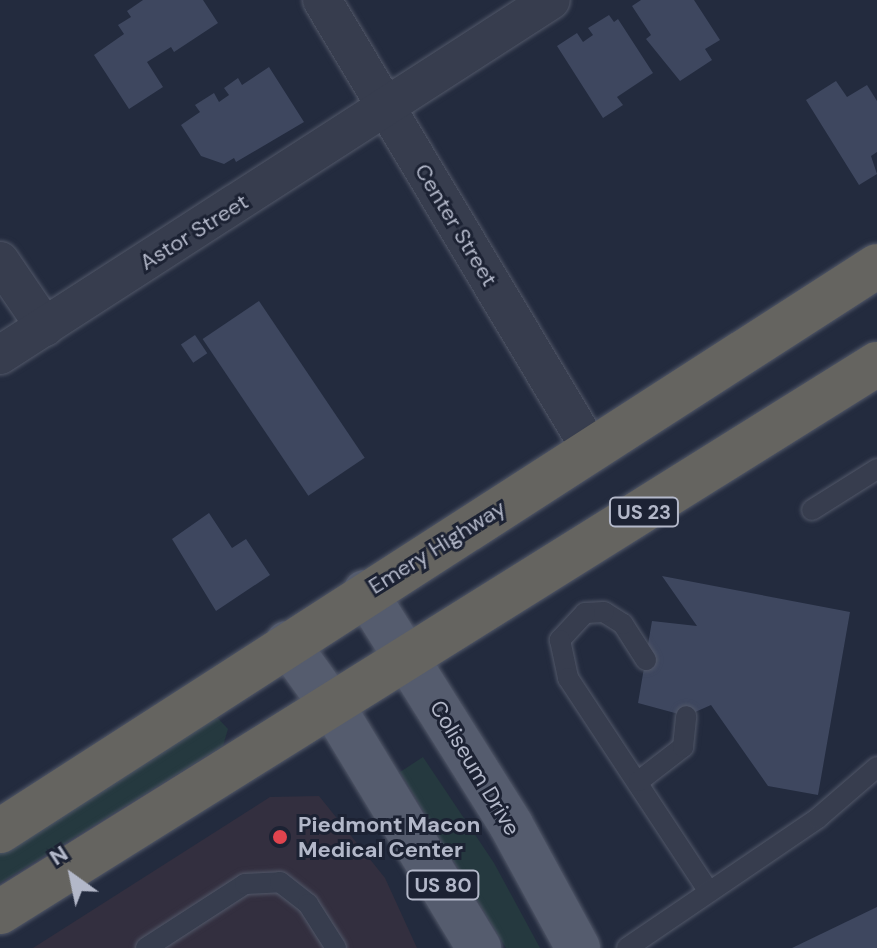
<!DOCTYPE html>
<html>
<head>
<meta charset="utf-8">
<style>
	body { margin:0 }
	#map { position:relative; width:877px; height:948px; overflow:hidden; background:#232b3e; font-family:"DM Sans",sans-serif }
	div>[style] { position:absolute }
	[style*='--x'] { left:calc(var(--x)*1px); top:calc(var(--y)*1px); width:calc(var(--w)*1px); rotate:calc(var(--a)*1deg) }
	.medical>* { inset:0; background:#332f3f }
	.green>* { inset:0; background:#25393f }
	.building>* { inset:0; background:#3e475f; transform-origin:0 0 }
	.roads { filter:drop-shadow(0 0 2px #525869) drop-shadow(0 0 2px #525869) }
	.service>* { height:20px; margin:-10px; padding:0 10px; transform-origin:10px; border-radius:10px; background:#373d4e }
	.minor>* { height:38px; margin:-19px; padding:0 19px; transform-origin:19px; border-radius:19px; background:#373d4e }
	.primary>* { height:44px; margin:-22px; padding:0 22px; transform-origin:22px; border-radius:22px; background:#555c6e }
	.trunk>* { height:44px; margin:-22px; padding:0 22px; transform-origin:22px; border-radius:22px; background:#656460 }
	.dots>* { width:22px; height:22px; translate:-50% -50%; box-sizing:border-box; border:4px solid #1c2233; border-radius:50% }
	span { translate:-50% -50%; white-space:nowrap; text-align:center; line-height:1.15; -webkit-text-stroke:6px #1c2233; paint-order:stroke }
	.shield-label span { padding:2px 6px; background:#1c2233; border:2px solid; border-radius:6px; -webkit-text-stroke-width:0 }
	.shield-label { font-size:20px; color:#b3b8c9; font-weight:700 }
	.street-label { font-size:22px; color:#b3b8c9 }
	.poi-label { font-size:22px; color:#b3b8c9; font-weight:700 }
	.left { translate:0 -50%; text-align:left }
	.north { position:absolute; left:32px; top:836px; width:80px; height:80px; -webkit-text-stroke:6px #1c2233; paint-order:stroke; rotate:327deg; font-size:22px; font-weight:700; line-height:32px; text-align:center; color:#b3b8c9 }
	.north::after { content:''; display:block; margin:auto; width:28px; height:36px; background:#b3b8c9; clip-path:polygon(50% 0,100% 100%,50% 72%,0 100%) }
</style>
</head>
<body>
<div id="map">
	<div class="medical">
		<i style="clip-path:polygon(319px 796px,385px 878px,417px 948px,33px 948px,270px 797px)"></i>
	</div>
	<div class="green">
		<i style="clip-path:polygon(214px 714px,228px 729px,223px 746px,0 883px,0 853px)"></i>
		<i style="clip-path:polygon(423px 757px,494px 863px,540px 948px,506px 948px,400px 772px)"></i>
	</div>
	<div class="building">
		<i style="clip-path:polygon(143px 0,203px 0,218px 23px,174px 52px,171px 47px,147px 62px,163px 87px,129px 109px,94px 55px,124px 34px,118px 25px,131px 17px,127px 11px)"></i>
		<i style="clip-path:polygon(641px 0,694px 0,720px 40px,705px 49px,712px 60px,680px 81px,646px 39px,651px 35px,632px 6px)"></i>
		<i style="clip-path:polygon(609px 15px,614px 22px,618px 19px,653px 73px,617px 97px,623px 105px,603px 118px,557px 46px,577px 33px,583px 42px,593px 35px,588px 28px)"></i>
		<i style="clip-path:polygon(269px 67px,304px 122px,236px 162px,234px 158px,224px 164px,201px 156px,181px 125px,200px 112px,195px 105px,214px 93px,219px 102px,229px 95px,224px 88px,238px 78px,242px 85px)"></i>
		<i style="clip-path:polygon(836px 81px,847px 97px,867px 85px,877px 101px,877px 152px,871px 156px,877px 174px,859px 185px,806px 100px)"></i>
		<i style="left:259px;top:301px;width:189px;height:68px;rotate:56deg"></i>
		<i style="left:195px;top:335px;width:22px;height:17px;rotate:56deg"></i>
		<i style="clip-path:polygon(209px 513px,232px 548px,246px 539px,270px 575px,216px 611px,172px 539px)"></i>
		<i style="clip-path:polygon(662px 576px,850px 612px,818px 795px,768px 786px,711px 705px,686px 716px,638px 703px,652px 621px,697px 626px)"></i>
		<i style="clip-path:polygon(877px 907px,877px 948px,792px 948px)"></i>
	</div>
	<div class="roads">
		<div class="service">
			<i style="--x:812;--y:510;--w:77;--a:-32.2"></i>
			<i style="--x:646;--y:660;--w:43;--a:-122.6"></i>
			<i style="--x:623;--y:624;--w:22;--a:-148"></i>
			<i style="--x:604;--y:612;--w:19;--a:177"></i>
			<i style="--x:585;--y:613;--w:37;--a:133"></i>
			<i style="--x:560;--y:640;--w:39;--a:78"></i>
			<i style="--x:568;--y:678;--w:256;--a:56.6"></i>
			<i style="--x:639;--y:781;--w:56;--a:-37.7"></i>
			<i style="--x:683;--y:747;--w:31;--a:-84"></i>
			<i style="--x:146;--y:948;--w:118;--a:-32.9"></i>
			<i style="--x:245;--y:884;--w:35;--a:-3"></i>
			<i style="--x:280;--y:882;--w:36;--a:38"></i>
			<i style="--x:308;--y:904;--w:52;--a:57.5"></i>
			<i style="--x:627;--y:948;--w:231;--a:-34.2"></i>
			<i style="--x:818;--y:818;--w:78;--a:-40.8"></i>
		</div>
		<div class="minor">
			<i style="--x:322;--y:0;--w:524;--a:59.13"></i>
			<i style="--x:0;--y:261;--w:80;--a:55.7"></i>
			<i style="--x:0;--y:355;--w:655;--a:-32.79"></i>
		</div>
		<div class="primary">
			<i style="--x:365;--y:592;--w:275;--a:57.9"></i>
			<i style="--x:511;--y:825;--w:140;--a:61.4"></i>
			<i style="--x:287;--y:643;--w:79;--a:54.3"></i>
			<i style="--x:333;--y:707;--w:282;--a:58.8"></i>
		</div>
		<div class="trunk">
			<i style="--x:0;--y:831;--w:1043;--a:-32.79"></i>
			<i style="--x:0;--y:912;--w:1034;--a:-32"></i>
		</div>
	</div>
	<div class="dots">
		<i style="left:280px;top:837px;background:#e0444e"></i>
	</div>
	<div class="shield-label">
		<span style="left:644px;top:512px">US 23</span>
		<span style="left:443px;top:885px">US 80</span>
	</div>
	<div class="street-label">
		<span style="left:456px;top:225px;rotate:59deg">Center Street</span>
		<span style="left:194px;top:232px;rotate:-32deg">Astor Street</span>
		<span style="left:437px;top:547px;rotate:-32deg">Emery Highway</span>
		<span style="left:475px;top:768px;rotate:59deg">Coliseum Drive</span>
	</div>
	<div class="poi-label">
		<span class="left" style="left:298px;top:837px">Piedmont Macon<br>Medical Center</span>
	</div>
	<div class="north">N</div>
</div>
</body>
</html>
